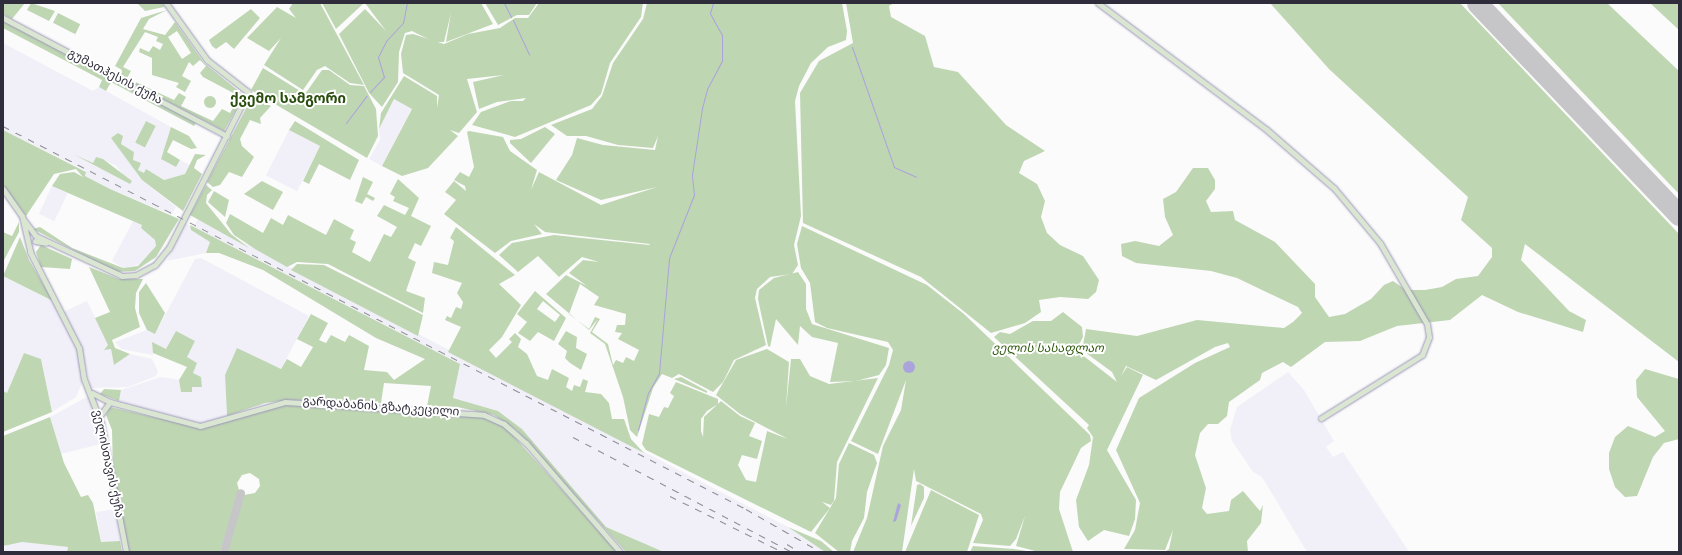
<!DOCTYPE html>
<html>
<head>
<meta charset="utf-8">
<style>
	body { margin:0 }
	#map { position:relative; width:1682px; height:555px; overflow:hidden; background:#fbfbfb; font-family:"Times New Roman","Noto Sans Georgian",serif }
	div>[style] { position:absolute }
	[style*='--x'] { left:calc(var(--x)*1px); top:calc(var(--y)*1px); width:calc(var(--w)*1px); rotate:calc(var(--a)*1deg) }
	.built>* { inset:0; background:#f1f0f8; transform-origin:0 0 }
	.green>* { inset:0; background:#bfd6b3; transform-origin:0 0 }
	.round { border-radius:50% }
	.water>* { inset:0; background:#aba3db }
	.stream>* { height:1px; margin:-0.5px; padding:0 0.5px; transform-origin:0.5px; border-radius:0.5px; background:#aba3db }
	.taxiway>* { height:8px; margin:-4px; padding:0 4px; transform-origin:4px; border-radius:4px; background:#c6c5c8 }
	.runway>* { height:21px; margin:-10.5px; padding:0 10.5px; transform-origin:10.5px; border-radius:10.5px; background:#c6c5c8 }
	.roads { filter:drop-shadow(0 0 1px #9b96b8) drop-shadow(0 0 1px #9b96b8) }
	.secondary>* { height:5px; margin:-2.5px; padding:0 2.5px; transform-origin:2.5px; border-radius:2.5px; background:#dae6d2 }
	.rail>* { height:1px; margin-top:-0.5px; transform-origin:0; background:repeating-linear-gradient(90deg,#908f96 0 7px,transparent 0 14px) }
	span { translate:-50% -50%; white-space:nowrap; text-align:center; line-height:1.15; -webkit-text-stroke:4px #fff; paint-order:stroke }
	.street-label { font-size:12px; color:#2f2d3b }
	.park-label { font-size:12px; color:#30590f; font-style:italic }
	.quarter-label { font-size:14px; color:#2a4e0e; font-weight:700 }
	.frame { position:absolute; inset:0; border:4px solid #2f2d3b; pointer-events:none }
</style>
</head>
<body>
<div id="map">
	<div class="built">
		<i style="clip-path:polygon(evenodd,3px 43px,93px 91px,99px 87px,171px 127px,161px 159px,176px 167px,180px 160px,190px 165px,185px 174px,164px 180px,146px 169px,144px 174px,138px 170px,140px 163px,133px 160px,134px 152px,121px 144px,122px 136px,118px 133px,111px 138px,142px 180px,176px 207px,172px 215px,110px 189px,84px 175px,86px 171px,3px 130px,3px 43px,146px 121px,156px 126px,144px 147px,135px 142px,146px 121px,3px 43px,73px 154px,93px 163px,96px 157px,103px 159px,116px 166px,131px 184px,73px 154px)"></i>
		<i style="clip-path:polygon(394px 99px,412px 108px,382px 166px,369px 159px,380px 140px,379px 129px)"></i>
		<i style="left:289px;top:130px;width:35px;height:51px;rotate:27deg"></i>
		<i style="left:52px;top:186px;width:17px;height:31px;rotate:25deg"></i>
		<i style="clip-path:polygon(198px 219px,788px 527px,825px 552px,664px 552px,606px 527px,522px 429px,498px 411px,453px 398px,460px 364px,193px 227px)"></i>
		<i style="clip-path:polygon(133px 221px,143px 225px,141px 228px,155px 240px,156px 246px,138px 265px,123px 268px,112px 261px)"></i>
		<i style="clip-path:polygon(186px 223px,210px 242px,206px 253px,167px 261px)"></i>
		<i style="clip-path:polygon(201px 258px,309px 316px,281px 369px,269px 364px,225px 375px,227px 416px,204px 424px,119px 401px,121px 390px,161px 377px,180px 380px,181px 392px,192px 392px,193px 373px,186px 357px,195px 341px,166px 349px,153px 343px,153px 355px,121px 349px,115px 342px,147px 330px,155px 334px,195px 259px)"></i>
		<i style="clip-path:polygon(3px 276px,53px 301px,77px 350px,83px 381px,76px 397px,52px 412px,41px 359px,24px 353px,7px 394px,3px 391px)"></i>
		<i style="clip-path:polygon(87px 301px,111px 349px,114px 365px,130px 354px,152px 359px,158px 371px,156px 376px,128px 387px,91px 388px,81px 347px,63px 312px)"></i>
		<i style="clip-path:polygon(1288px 372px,1304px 390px,1334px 441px,1326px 447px,1333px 457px,1343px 452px,1409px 552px,1307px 552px,1262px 477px,1253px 472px,1232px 441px,1230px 430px,1237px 407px)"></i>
		<i style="clip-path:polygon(87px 397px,92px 402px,101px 444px,61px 454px,50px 417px)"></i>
		<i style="left:115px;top:509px;width:32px;height:19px;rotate:81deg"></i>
		<i style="clip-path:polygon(22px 542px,68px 547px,67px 552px,3px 552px,7px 543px)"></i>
	</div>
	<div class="green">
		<i style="clip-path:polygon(3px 3px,25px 3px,12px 19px,3px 14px)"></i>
		<i style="clip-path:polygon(31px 3px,55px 11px,49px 21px,27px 10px)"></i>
		<i style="clip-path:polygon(137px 3px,163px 3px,164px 7px,145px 11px)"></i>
		<i style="clip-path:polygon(293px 3px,320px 3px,364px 85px,350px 83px,325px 66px,317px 70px,303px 90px,264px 65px,281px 38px,269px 51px,247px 38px,277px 7px,296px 18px,289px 9px)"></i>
		<i style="clip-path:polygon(322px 3px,363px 3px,363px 4px,336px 29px)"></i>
		<i style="clip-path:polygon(365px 3px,481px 3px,493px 24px,446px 42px,451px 13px,444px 42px,434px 42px,412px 31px,405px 33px,399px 52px,398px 82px,382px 107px,369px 93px,339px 34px,365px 9px,386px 31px)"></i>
		<i style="clip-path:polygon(485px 3px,537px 3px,529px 15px,517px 15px,498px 25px)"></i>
		<i style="clip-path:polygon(539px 3px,643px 3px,641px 17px,610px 63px,601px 94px,591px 105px,515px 137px,472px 125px,481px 112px,511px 101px,523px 101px,526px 98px,497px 102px,479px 109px,473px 82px,504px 75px,467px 79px,477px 112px,459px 133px,450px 130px,458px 136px,428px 168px,402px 176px,382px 166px,412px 109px,394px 99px,379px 129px,381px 113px,404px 76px,437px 96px,437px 108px,439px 95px,403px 73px,401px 54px,406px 35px,413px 34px,444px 44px,468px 34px,500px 28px,515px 18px,528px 18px)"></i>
		<i style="clip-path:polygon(evenodd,647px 3px,842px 3px,847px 31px,846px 40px,828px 47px,811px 63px,799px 86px,795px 101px,801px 216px,794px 245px,798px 265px,792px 274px,770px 277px,757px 289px,755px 298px,766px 345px,734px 360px,723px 382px,713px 392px,679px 374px,672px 378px,662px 374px,653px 388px,637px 437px,630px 430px,623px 397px,605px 344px,590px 333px,598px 319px,589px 330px,546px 294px,566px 275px,587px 286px,569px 273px,583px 260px,599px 262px,582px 257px,559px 277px,538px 256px,518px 272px,499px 255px,512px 243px,554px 235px,649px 245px,650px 244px,545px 232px,534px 224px,542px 234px,511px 241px,495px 253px,444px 214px,456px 200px,445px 192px,454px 181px,466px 191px,465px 186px,454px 180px,460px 172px,469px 177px,474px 167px,467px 132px,469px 131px,503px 137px,510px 151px,537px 170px,531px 190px,539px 172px,601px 205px,657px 187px,601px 200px,556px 180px,572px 155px,577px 138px,603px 145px,655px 150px,658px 136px,653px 148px,618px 145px,586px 136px,567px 136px,551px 125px,592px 109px,602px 96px,613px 63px,643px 19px,647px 3px,580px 284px,599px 297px,594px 305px,626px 314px,625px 325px,617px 325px,615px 332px,622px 333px,618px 339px,639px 350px,634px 361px,626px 357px,623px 363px,616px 360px,613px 365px,608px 344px,592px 332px,600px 319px,595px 317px,589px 329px,569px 314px,580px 284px)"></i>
		<i style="clip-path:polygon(846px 3px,894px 3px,889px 6px,891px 17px,925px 36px,934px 67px,958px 72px,1006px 125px,1045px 151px,1024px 161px,1019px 173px,1037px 184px,1045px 201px,1041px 217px,1047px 233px,1060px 245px,1083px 256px,1099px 280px,1096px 292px,1088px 299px,1060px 297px,1039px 300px,1041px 312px,1025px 323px,991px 333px,921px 277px,803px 223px,800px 93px,819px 61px,853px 43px)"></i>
		<i style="clip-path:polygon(1270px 3px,1460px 3px,1679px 234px,1679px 362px,1525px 244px,1521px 260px,1569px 311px,1586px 320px,1583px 332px,1518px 312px,1482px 295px,1450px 320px,1397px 326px,1360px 341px,1325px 342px,1291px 367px,1283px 362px,1262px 373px,1260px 380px,1229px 402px,1227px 416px,1218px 424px,1208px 424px,1200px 433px,1195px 455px,1206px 488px,1202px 508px,1207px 514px,1229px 511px,1231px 500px,1243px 491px,1260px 511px,1263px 505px,1261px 523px,1247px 541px,1248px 552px,1165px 552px,1169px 549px,1173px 530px,1165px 550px,1124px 549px,1135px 530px,1140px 503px,1116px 450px,1139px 398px,1195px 363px,1230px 347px,1228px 343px,1215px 347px,1156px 380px,1126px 366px,1121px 376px,1127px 367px,1143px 375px,1107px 450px,1136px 500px,1135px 519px,1129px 536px,1104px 530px,1088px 541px,1079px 527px,1076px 500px,1089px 465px,1093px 437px,1087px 428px,1089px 425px,994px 337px,1000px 332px,1010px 334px,1033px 321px,1051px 321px,1063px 312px,1082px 327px,1083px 337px,1076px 350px,1117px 382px,1112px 372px,1082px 350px,1086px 329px,1137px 336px,1197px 320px,1284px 328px,1293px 322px,1302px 313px,1298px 307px,1237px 278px,1211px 271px,1136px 263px,1122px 256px,1121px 244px,1135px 241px,1159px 246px,1173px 235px,1165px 217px,1163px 199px,1176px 192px,1193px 168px,1208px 168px,1215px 180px,1215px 189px,1206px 201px,1211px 212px,1233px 211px,1235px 220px,1275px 242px,1315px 284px,1315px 297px,1329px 317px,1345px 314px,1371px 299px,1384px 285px,1393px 281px,1406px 290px,1425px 290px,1442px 287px,1456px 279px,1478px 276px,1492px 257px,1492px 248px,1461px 220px,1468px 197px,1329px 69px)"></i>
		<i style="clip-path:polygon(1498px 3px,1607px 3px,1679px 71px,1679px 194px)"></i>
		<i style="clip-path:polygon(1651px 3px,1679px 3px,1679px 30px,1650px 3px)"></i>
		<i style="clip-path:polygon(251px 9px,260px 18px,234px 49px,226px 42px,216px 49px,212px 46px,209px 40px)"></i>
		<i style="clip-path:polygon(evenodd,167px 10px,149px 19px,143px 29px,165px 35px,175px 22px,204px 63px,241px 93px,239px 104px,224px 131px,118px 76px,122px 70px,115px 66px,141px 18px,167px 10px,177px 31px,191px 53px,182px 59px,168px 37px,177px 31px,167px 10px,145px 32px,158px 37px,156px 41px,163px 44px,160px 50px,153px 46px,149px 52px,140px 48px,139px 52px,152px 58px,152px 75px,179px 83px,176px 87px,185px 92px,191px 81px,182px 76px,189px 62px,193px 66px,200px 60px,206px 66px,200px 73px,203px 77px,239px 96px,230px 113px,222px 109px,213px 121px,181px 106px,186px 97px,179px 93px,174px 100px,127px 78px,131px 71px,123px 67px,145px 32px)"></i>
		<i style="left:58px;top:13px;width:25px;height:11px;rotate:27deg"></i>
		<i style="clip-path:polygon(3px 21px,147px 97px,196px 123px,194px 126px,111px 82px,106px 91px,99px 87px,102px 80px,3px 28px)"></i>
		<i style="clip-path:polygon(263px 68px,305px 94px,322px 70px,329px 70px,350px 85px,364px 86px,376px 109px,378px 136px,367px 158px,251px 90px)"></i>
		<i class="round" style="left:204px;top:96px;width:12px;height:12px"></i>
		<i style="clip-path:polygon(258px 99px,271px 106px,260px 118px,261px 124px,250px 120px,240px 139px,242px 146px,254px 157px,242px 177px,229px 172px,220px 185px,213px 187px,207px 182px,249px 103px)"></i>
		<i style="left:146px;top:121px;width:11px;height:24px;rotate:27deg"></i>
		<i style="clip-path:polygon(295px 121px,359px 160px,350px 180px,319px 164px,309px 184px,303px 181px,320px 146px,289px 130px)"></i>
		<i style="clip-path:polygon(171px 127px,189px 136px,197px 148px,191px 149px,173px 140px,167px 152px,180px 160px,176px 167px,161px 159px)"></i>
		<i style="clip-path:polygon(545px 127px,555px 134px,531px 163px,510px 143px,510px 140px,521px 139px)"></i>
		<i style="clip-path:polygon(3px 130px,86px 172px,85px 176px,110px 189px,179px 219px,156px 257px,135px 271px,116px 272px,33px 229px,40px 227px,72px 248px,123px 268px,138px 266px,156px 246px,155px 240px,141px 228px,142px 225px,52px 186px,60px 174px,74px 172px,83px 177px,76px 169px,54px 174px,26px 216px,3px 185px)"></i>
		<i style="clip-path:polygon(118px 133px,123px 136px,121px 144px,134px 152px,133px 160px,141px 163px,138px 170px,144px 173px,146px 169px,164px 180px,185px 174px,195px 154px,206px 155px,197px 160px,194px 168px,202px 174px,183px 211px,142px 180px,111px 138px)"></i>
		<i style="clip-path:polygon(73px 154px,93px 163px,96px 157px,103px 159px,132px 181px,130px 184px)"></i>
		<i style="clip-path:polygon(363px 177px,373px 182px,367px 194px,375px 198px,373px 201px,366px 197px,362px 204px,355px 201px)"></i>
		<i style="clip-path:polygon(398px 179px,419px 198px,411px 216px,431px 226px,421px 246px,415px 243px,408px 258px,416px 262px,406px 291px,425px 298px,423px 313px,328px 264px,297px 262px,287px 267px,255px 249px,234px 235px,226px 223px,230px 214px,263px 233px,271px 218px,283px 225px,288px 215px,326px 235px,334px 219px,354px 230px,350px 239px,356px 242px,352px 252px,370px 262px,384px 234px,391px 237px,397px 227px,377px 216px,384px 205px,405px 215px,409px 208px,393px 201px,395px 197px,390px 194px)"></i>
		<i style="clip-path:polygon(262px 181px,283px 192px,273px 210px,244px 194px)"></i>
		<i style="clip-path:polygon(206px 185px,212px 190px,207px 195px,206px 203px,231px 234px,249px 248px,190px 215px)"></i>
		<i style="clip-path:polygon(214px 191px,229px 200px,225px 217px,208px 202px)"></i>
		<i style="clip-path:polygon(19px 222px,19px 232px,3px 262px,3px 232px,12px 236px)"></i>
		<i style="clip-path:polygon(190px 225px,460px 364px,453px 398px,498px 411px,522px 429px,606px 527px,664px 552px,626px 552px,516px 430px,494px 415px,457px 407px,427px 406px,431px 386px,384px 383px,381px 403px,288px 400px,265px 403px,227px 416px,225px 375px,237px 348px,281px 369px,287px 359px,301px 367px,313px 347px,297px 339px,311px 314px,328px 323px,319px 340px,326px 343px,331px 335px,345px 342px,349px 335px,369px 346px,364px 370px,387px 372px,394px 380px,425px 359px,376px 338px,263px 270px,219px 253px,206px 253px,210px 242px,191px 230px)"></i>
		<i style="clip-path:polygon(802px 226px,927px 285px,964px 314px,1090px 435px,1091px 441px,1081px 448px,1060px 492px,1059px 509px,1073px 552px,1039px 552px,1016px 546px,1025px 516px,1016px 539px,1010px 546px,973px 543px,983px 520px,981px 514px,916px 481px,914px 469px,902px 552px,853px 552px,867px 518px,883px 446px,901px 410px,906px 380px,878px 454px,851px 441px,889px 365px,893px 350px,888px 342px,827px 328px,815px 322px,810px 283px,801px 268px,797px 244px)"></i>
		<i style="clip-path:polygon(456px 227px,515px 275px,499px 284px,521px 305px,502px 337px,489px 350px,496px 358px,512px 342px,509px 339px,515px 333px,521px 339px,518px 347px,527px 354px,537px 376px,548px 380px,552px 369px,569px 378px,566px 387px,572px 391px,574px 385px,580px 387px,583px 379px,588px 381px,585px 392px,601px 394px,609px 403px,612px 419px,624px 419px,631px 439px,644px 453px,448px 352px,461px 327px,445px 320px,447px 316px,451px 318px,456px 307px,461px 309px,463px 302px,457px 293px,462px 283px,432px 273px,434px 262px,448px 265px,454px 241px,450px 238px)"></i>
		<i style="clip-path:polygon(20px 237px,29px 260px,53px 301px,3px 276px)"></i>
		<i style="clip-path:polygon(41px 245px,72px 259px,70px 269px,41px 267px,36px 252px)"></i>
		<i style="clip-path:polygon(297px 264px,324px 265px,423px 315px,418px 336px,291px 270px)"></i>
		<i style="clip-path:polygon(89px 267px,119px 279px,143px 279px,136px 293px,135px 308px,140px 327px,112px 340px,115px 348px,130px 354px,114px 365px,111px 349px,104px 350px,108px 345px,95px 318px,110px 312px)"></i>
		<i style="clip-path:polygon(798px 272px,806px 284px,806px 309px,812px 324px,889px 348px,886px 365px,879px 375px,856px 381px,830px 382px,838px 343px,812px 337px,800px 326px,798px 345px,776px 319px,770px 347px,768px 346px,758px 299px,759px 290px,774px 278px)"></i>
		<i style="clip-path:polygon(146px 283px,165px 313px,155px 334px,147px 330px,139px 313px,139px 292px)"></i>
		<i style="clip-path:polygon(evenodd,535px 291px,566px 318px,554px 341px,538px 332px,530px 341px,518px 333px,527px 322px,517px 314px,535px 291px,543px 301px,560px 315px,555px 322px,537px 309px,543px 301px)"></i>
		<i style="clip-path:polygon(176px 331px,195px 341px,187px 357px,197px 363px,193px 373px,201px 377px,202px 387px,192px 387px,192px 392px,181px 392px,179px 380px,187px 367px,153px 353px,152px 342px,166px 349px)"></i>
		<i style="clip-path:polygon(566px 331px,577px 337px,576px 348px,587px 354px,581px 370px,570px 363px,565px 358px,567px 351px,558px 344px)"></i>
		<i style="clip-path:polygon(767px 349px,789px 362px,786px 408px,791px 359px,800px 359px,810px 376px,829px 384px,878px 378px,837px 462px,834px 501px,831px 505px,822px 502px,830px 508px,811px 532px,646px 450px,642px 444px,649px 414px,659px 417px,664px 407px,668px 408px,674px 396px,670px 393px,676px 382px,718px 399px,718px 404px,707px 411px,701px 419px,701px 431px,703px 437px,704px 417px,721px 401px,740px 416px,755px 423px,749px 436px,762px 441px,757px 459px,742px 455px,738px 465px,746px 480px,756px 482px,767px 431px,788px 439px,740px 414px,716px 395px,736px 360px)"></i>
		<i style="clip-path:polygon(24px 353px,41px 359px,52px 412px,3px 432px,3px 391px,7px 393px)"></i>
		<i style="clip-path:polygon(1645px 369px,1679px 379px,1679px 439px,1664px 443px,1653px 457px,1637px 496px,1625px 497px,1615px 487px,1609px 469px,1609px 453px,1615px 437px,1628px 426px,1655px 437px,1665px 431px,1637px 397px,1636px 380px)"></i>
		<i style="clip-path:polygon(681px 377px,707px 391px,707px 393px,674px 379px)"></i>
		<i style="clip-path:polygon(104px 389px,121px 390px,119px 401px,100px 394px)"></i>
		<i style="clip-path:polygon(295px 404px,484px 417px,496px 421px,509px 431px,618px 552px,227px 552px,244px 495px,255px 493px,260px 486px,259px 479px,250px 473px,242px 475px,237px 483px,239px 490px,220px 552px,128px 552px,113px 473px,112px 430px,106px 415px,110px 407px,200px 428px,279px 405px)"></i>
		<i style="clip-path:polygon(50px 417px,64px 463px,81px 497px,88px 495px,93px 503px,101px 542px,120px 541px,122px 552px,67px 552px,68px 547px,22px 542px,3px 546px,3px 436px)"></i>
		<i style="clip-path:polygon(849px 443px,874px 455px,877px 463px,867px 492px,864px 518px,852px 541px,850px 552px,839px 552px,815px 533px,836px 498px,839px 464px)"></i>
		<i style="clip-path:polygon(920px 484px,924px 487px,924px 498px,911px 526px,917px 485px)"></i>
		<i style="clip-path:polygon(931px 490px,979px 515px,967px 552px,905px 552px)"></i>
		<i style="clip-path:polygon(788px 527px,821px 541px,834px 552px,825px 552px)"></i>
		<i style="clip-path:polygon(973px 546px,1014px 549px,1033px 552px,970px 552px)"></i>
	</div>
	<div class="water">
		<i class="round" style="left:903px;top:361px;width:12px;height:12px"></i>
		<i style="clip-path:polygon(898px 503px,901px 505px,896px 521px,893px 522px)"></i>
	</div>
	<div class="stream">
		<i style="--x:504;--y:3;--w:16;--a:63"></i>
		<i style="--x:513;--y:20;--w:38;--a:65"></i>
		<i style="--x:852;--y:47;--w:127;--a:70.7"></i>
		<i style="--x:894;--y:167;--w:24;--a:24"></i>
		<i style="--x:370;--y:92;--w:21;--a:-47"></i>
		<i style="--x:384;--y:77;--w:21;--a:-107"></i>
		<i style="--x:378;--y:57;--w:18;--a:-63"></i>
		<i style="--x:386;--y:41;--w:25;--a:-47"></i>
		<i style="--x:403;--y:23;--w:20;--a:-79"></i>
		<i style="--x:346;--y:123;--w:34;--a:-53"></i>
		<i style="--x:638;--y:430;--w:38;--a:-75"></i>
		<i style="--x:648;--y:393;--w:23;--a:-61"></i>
		<i style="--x:659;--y:373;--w:115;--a:-85"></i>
		<i style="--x:669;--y:258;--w:68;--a:-68.4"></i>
		<i style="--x:694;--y:195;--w:20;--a:-96"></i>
		<i style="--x:692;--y:175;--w:68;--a:-81.5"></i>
		<i style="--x:702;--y:108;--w:20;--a:-75"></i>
		<i style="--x:707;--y:89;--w:32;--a:-62"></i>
		<i style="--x:722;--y:61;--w:26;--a:-90"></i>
		<i style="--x:722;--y:35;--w:25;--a:-119"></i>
		<i style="--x:710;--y:13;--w:10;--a:-73"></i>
	</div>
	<div class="taxiway">
		<i style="--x:224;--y:552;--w:61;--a:-73.9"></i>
	</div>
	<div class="runway">
		<i style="--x:1477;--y:3;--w:293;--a:46.4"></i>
	</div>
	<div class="roads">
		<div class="secondary">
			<i style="--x:1098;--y:3;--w:211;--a:36.9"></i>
			<i style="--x:1267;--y:130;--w:89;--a:40.9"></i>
			<i style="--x:1334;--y:188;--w:72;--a:50.1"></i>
			<i style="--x:1380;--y:243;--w:94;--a:59.9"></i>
			<i style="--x:1427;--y:324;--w:13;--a:81"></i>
			<i style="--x:1429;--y:337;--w:19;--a:111"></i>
			<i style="--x:1422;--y:355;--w:119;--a:148"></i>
			<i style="--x:3;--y:18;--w:253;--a:27.8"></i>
			<i style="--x:3;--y:189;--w:33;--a:55"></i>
			<i style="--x:22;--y:216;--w:37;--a:77"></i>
			<i style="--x:30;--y:252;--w:108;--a:63"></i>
			<i style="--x:79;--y:348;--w:31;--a:81"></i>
			<i style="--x:84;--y:379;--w:47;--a:68.9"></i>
			<i style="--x:101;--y:423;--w:131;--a:79"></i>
			<i style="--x:23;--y:219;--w:21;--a:53"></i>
			<i style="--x:36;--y:236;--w:95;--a:24.9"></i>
			<i style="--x:122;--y:276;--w:14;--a:-4"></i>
			<i style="--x:136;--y:275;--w:21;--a:-28"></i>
			<i style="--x:155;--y:265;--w:22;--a:-51"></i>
			<i style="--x:169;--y:248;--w:175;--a:-63.1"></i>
			<i style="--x:248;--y:92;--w:52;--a:-142"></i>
			<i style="--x:207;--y:60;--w:70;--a:-125.7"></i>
			<i style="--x:35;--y:241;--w:11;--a:10"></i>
			<i style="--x:92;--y:393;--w:20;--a:27"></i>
			<i style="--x:110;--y:402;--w:93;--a:14.9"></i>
			<i style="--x:200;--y:426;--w:88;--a:-15.8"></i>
			<i style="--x:285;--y:402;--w:199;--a:3.7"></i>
			<i style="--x:484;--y:415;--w:22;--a:24"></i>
			<i style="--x:504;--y:424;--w:29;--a:41"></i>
			<i style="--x:526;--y:443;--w:144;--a:49.2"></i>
			<i style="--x:99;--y:417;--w:19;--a:-54"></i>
		</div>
	</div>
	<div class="rail">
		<i style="--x:3;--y:126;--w:836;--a:27.27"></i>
		<i style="--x:746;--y:509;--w:86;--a:29.8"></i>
		<i style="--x:573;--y:437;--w:247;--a:27.7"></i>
		<i style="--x:670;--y:496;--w:126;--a:26.4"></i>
		<i style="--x:787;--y:544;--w:15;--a:32"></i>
	</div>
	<div class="street-label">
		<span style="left:115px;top:77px;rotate:28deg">გუმათჰესის ქუჩა</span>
		<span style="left:381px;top:407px;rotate:4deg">გარდაბანის გზატკეცილი</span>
		<span style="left:108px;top:464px;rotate:78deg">ველისთავის ქუჩა</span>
	</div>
	<div class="park-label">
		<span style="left:1048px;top:349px">ველის სასაფლაო</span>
	</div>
	<div class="quarter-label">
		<span style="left:288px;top:99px">ქვემო სამგორი</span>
	</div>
	<div class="frame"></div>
</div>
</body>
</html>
